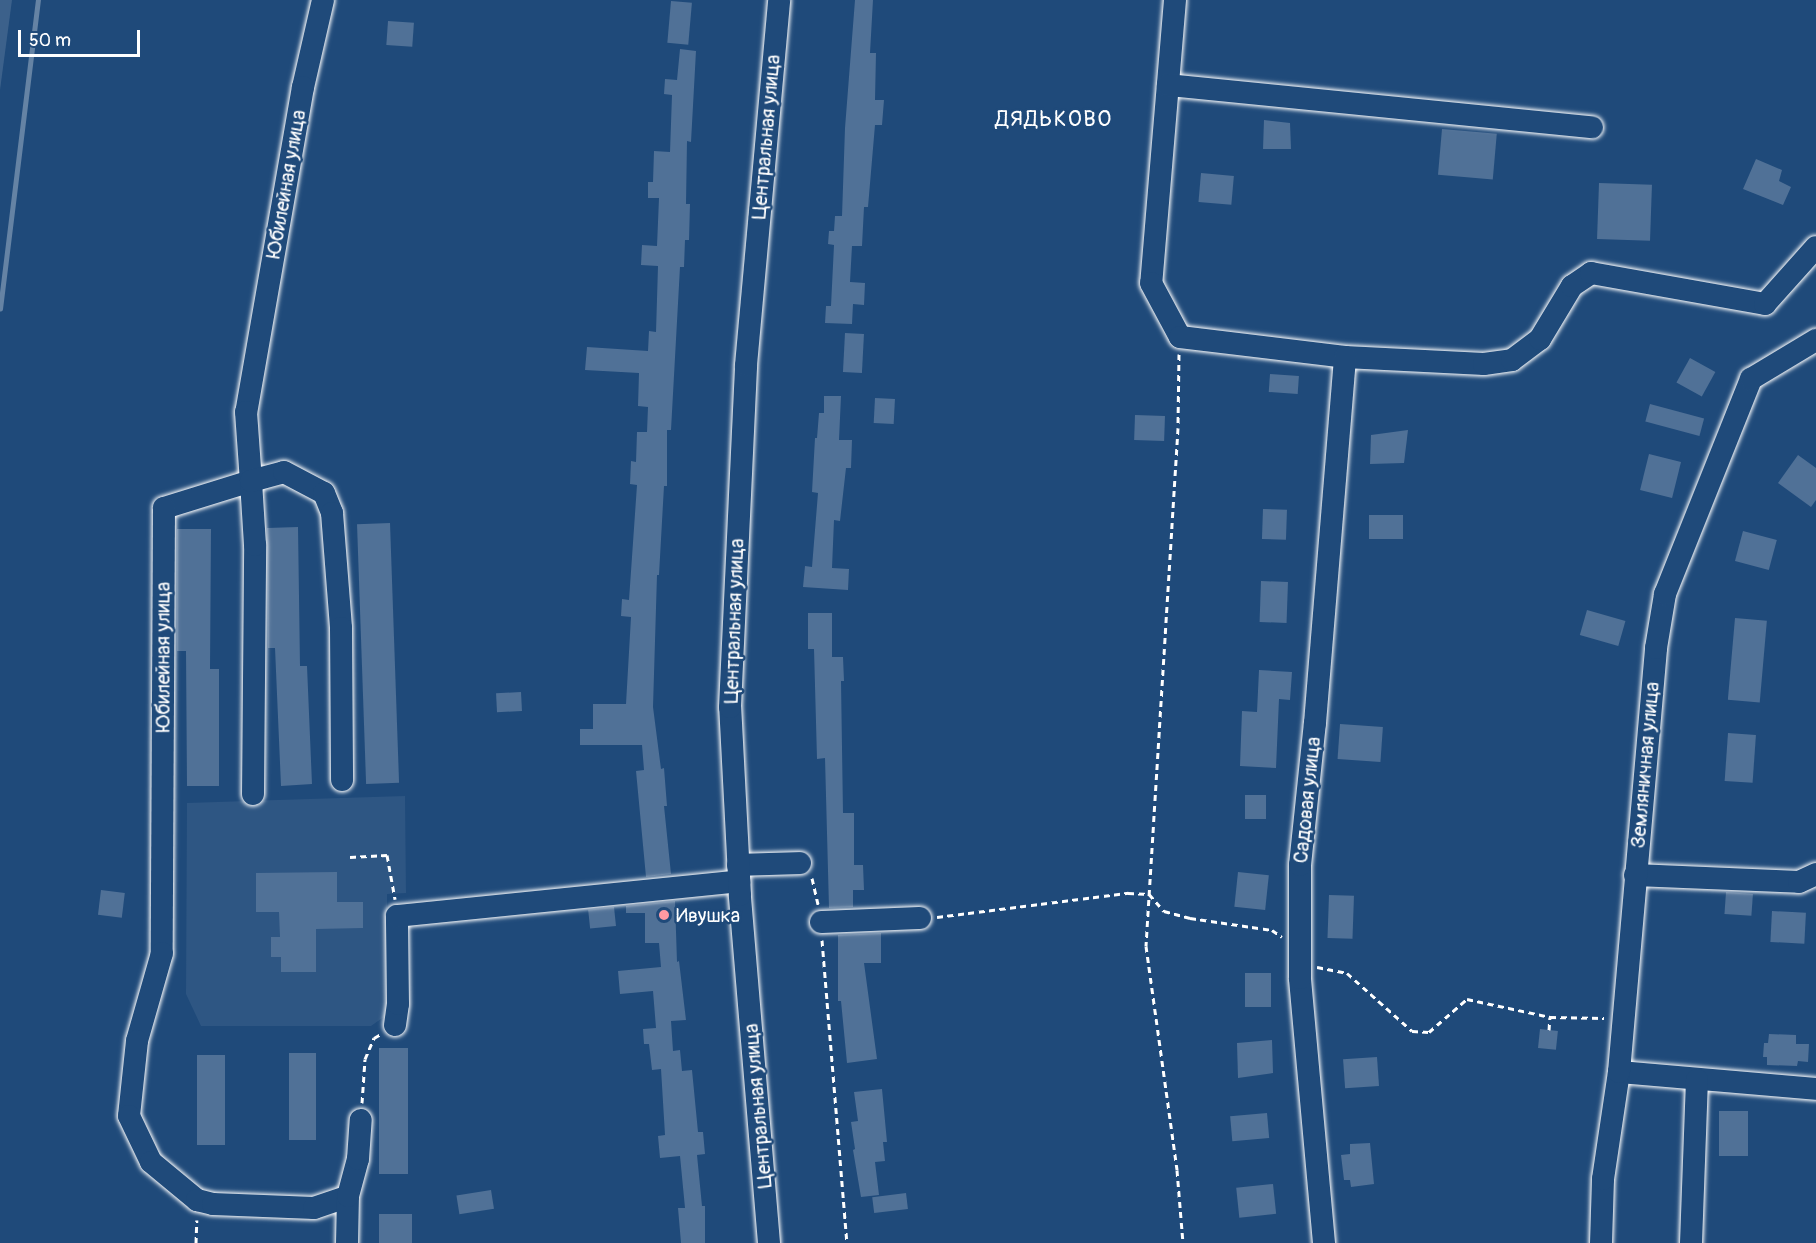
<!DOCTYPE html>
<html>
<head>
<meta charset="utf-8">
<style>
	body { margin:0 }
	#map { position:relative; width:1816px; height:1243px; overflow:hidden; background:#1f4a7a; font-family:Pangolin,sans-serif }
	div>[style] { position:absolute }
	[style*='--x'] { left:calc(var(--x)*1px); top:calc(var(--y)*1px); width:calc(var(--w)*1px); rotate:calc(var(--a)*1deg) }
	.built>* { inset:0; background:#2e5683 }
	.green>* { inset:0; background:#3c618b }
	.stream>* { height:4.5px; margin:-2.25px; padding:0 2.25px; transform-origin:2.25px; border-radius:2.25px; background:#6583a4 }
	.building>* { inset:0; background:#507197; transform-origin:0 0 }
	.path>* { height:3px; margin-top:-1.5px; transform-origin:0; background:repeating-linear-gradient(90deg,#fff 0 6px,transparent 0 10.5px) }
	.roads { filter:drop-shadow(0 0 2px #fff) drop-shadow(0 0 2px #fff) }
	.minor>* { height:22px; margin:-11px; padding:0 11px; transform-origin:11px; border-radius:11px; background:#1f4a7a }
	.dots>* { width:16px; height:16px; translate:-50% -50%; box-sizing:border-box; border:3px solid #1f4a7a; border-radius:50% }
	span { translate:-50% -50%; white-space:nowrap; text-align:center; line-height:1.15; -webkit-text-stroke:5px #1f4a7a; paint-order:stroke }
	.street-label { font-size:20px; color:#fff }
	.poi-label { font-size:20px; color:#fff }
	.left { translate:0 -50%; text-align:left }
	.quarter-label { font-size:22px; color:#fff; letter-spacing:1.5px }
	.scale { position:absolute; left:18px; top:30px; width:122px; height:27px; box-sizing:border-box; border:3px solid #fff; border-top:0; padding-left:8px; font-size:18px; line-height:21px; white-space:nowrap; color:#fff; -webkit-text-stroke:4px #1f4a7a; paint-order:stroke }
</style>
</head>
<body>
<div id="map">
	<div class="built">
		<i style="clip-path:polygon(405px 796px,406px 893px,387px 894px,388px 1014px,371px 1026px,201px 1026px,186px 994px,187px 803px)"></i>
	</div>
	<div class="green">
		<i style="clip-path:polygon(0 0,12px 0,0 90px)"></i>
	</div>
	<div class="stream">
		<i style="--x:0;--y:309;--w:311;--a:-83"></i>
	</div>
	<div class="building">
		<i style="clip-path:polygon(855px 0,873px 0,870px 53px,876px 53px,875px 100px,884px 100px,882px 125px,875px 125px,868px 207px,864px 207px,862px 246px,852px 246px,850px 282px,865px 283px,864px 305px,853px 304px,852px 324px,825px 323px,826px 306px,831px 306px,834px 245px,828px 244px,829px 231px,834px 231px,835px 216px,842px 216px,845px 128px)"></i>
		<i style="left:671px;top:1px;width:21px;height:42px;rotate:5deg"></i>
		<i style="left:388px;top:21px;width:26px;height:24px;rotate:4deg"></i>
		<i style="clip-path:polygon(680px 49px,696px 51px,691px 142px,687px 141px,686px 204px,690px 204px,689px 240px,685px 240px,684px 267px,680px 267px,671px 430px,667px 430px,667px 486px,664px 486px,659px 575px,657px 575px,653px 707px,661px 769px,664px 768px,667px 806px,664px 806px,671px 874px,646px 877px,636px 771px,644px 770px,642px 745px,580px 745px,580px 729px,593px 729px,593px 704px,626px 704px,631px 617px,621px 616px,622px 599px,629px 600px,637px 485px,630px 484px,631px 461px,636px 462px,637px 432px,647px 432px,648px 407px,638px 406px,639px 373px,585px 370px,587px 347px,648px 351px,649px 331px,656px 332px,658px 266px,641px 265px,642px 245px,657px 246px,659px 198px,648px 198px,648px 182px,653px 182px,654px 151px,670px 152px,672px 95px,664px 94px,665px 79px,677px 80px)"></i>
		<i style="clip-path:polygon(1264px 120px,1290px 123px,1291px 149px,1263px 149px)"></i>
		<i style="left:1442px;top:129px;width:55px;height:46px;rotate:5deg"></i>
		<i style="clip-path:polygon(1756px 159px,1782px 170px,1779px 181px,1791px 187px,1783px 205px,1743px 189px)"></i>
		<i style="left:1201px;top:173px;width:33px;height:29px;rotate:5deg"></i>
		<i style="left:1599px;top:183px;width:53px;height:56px;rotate:2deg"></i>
		<i style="left:845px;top:333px;width:19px;height:39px;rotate:3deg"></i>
		<i style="left:1690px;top:358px;width:29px;height:28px;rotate:29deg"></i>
		<i style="left:1270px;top:374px;width:29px;height:18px;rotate:4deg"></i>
		<i style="clip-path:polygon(824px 396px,841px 396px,839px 440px,852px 440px,851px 468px,846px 468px,840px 521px,834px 520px,832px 568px,849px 569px,848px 590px,803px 587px,805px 566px,812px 567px,818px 493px,812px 492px,815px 438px,817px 438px,819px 413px,824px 413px)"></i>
		<i style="left:875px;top:398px;width:20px;height:25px;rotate:3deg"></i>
		<i style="left:1650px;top:404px;width:56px;height:18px;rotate:15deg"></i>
		<i style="left:1135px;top:415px;width:30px;height:25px;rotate:2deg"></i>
		<i style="clip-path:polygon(1408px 430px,1404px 463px,1370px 464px,1371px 435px)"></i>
		<i style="left:1649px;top:454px;width:33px;height:37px;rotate:14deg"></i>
		<i style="clip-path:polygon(1798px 455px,1816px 468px,1816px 500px,1811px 507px,1778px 483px)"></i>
		<i style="left:1263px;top:509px;width:24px;height:30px;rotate:2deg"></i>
		<i style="left:1369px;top:515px;width:34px;height:24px"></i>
		<i style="left:390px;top:523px;width:260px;height:33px;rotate:88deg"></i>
		<i style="clip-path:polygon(298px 527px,300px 666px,307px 666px,312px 784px,281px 786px,275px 648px,268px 648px,267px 528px)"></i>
		<i style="clip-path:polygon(177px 529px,211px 529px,210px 669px,219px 669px,219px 786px,187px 786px,186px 651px,177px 651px)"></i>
		<i style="left:1743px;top:531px;width:35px;height:31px;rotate:15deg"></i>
		<i style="left:1261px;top:581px;width:27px;height:41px;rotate:2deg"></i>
		<i style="left:1587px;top:610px;width:40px;height:26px;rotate:16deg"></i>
		<i style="clip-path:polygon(808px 613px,832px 613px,832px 657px,843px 657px,844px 681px,841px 681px,843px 813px,854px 813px,854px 865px,863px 865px,864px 890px,853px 890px,853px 907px,829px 908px,825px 758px,817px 759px,814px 649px,808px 649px)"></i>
		<i style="left:1735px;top:618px;width:32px;height:82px;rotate:5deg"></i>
		<i style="clip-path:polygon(1259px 670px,1292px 672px,1290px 700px,1279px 699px,1276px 768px,1240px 766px,1242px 711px,1257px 712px)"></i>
		<i style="left:521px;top:692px;width:19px;height:25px;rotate:87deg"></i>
		<i style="left:1340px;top:724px;width:43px;height:35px;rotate:4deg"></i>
		<i style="left:1728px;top:733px;width:28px;height:48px;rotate:4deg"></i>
		<i style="left:1245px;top:795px;width:21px;height:24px"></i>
		<i style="clip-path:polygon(337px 872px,337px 902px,363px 902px,363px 928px,316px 929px,316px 972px,281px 972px,281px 957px,271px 957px,271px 937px,280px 937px,279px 912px,256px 912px,256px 873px)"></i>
		<i style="left:1238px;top:872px;width:31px;height:35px;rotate:6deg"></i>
		<i style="left:101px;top:890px;width:24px;height:25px;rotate:7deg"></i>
		<i style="left:1726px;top:892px;width:27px;height:22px;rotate:4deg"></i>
		<i style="left:1329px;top:895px;width:25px;height:43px;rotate:2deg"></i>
		<i style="clip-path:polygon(675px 901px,677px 962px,679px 961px,686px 1020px,671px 1021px,673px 1051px,680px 1050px,682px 1071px,692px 1070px,698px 1132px,703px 1132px,705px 1154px,697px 1155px,702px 1206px,705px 1206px,705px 1243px,681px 1243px,678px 1208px,685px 1208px,680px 1156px,660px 1158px,658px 1136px,665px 1135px,661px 1069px,652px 1070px,649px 1044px,644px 1044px,643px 1029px,656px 1028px,653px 991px,620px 994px,618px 971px,661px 967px,659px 943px,645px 943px,645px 913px,626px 913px,626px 906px)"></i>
		<i style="left:614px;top:907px;width:19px;height:26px;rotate:84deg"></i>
		<i style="left:1772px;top:911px;width:34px;height:31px;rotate:3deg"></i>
		<i style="clip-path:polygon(881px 933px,881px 963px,864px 963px,877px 1059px,847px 1063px,841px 1001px,838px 1001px,838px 935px)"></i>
		<i style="left:1245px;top:973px;width:26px;height:34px"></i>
		<i style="left:1540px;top:1029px;width:18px;height:19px;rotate:6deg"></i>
		<i style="clip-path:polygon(1769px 1034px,1796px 1035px,1796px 1044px,1809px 1044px,1808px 1062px,1798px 1061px,1797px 1066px,1767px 1065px,1767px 1057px,1763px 1057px,1764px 1043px,1768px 1043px)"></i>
		<i style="clip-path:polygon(1272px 1040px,1273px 1073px,1238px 1078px,1237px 1043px)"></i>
		<i style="left:379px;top:1048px;width:29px;height:126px"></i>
		<i style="left:316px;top:1053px;width:87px;height:27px;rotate:90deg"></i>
		<i style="left:197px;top:1055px;width:28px;height:90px"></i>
		<i style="left:1377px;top:1057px;width:29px;height:34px;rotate:86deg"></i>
		<i style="clip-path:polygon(882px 1089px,887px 1142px,883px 1142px,885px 1161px,875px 1162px,879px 1195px,861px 1197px,853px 1150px,855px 1149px,851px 1122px,858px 1121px,854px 1092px)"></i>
		<i style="left:1719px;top:1111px;width:29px;height:45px"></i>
		<i style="left:1267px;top:1113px;width:25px;height:37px;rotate:85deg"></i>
		<i style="clip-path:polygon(1370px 1143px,1374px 1184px,1351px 1187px,1350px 1180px,1344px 1180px,1341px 1155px,1350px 1154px,1350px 1144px)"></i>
		<i style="left:1273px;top:1184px;width:30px;height:37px;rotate:84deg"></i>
		<i style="left:491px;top:1190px;width:19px;height:35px;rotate:81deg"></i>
		<i style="left:906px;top:1193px;width:16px;height:34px;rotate:83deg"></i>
		<i style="left:379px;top:1214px;width:33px;height:29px"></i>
	</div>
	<div class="path">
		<i style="--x:1179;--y:354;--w:74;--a:90.8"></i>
		<i style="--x:1178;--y:428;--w:519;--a:93.54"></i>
		<i style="--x:1146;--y:946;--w:226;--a:82.1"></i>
		<i style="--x:1177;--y:1170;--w:73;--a:85.3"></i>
		<i style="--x:350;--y:857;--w:37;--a:-3"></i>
		<i style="--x:387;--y:855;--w:45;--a:79.7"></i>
		<i style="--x:812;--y:878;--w:27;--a:77"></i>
		<i style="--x:937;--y:917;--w:193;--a:-7.2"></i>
		<i style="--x:1128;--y:893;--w:21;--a:3"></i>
		<i style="--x:1149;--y:894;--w:23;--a:49"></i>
		<i style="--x:1164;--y:911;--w:27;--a:15"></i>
		<i style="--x:1190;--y:918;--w:83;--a:8.3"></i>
		<i style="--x:1272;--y:930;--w:12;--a:35"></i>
		<i style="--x:822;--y:940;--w:304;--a:85.3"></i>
		<i style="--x:1317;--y:967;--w:31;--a:11"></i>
		<i style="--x:1347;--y:973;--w:87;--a:41.7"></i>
		<i style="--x:1412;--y:1031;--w:17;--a:3"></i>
		<i style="--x:1429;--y:1032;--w:50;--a:-41"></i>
		<i style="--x:1467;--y:999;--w:85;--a:12.2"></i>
		<i style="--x:1550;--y:1017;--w:54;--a:1.1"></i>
		<i style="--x:1549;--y:1030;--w:13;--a:-86"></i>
		<i style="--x:362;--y:1103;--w:44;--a:-86.1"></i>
		<i style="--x:365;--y:1059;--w:23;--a:-67"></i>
		<i style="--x:374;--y:1038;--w:8;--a:-30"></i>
		<i style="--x:196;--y:1243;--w:23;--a:-88"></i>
	</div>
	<div class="roads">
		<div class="minor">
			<i style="--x:323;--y:0;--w:89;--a:102.9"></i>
			<i style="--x:303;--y:87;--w:330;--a:99.9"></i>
			<i style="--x:246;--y:412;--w:69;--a:85.9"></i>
			<i style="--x:251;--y:481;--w:91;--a:162.8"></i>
			<i style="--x:164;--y:508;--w:445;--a:90.3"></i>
			<i style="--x:162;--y:953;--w:91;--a:105.9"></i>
			<i style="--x:137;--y:1041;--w:75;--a:96.1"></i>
			<i style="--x:129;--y:1116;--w:51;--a:64.4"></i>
			<i style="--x:151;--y:1162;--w:60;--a:39.6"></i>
			<i style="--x:197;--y:1200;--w:16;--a:14"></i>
			<i style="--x:213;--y:1204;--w:101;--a:2.3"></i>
			<i style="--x:314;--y:1208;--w:36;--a:-19"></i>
			<i style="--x:1175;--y:0;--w:284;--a:94.8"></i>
			<i style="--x:1151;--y:283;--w:61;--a:61.8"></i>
			<i style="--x:1180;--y:337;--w:166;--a:6.9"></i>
			<i style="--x:1345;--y:357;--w:139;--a:2.9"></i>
			<i style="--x:1484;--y:364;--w:28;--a:-8"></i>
			<i style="--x:1512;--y:360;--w:35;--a:-37"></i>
			<i style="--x:1540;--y:339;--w:62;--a:-58.9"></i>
			<i style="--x:1572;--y:286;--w:23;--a:-34"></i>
			<i style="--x:1591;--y:273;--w:177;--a:10.1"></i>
			<i style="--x:1765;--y:304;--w:76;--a:-48.2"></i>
			<i style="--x:1168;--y:85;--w:426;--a:5.7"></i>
			<i style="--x:253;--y:794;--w:249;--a:-89.5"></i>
			<i style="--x:255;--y:545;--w:64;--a:-93.6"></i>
			<i style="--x:251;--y:481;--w:34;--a:-15"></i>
			<i style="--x:284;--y:472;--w:45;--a:27.7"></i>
			<i style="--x:324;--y:493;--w:22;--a:68"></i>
			<i style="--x:332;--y:513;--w:115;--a:85.5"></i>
			<i style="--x:341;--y:628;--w:152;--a:89.6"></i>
			<i style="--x:738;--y:865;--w:62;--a:-1.8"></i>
			<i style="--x:1635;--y:875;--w:164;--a:2.4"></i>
			<i style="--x:1799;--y:882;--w:19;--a:-25"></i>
			<i style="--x:821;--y:922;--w:99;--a:-2.3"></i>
			<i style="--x:395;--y:1025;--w:21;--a:-82"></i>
			<i style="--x:398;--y:1004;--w:88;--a:-90.7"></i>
			<i style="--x:397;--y:916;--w:344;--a:-5.8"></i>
			<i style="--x:1619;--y:1072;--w:198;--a:4.9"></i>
			<i style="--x:347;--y:1243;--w:47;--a:-88.8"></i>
			<i style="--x:348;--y:1196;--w:38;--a:-75"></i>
			<i style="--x:358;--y:1159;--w:39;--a:-86"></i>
			<i style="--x:769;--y:1243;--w:349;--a:-94.8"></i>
			<i style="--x:740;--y:895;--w:188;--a:-93"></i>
			<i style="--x:730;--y:707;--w:342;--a:-87.3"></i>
			<i style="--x:746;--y:365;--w:366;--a:-84.8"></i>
			<i style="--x:1324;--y:1243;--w:266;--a:-95.2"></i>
			<i style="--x:1300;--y:978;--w:113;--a:-90"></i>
			<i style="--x:1300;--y:865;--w:143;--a:-84"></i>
			<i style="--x:1315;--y:723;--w:367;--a:-85.3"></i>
			<i style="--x:1601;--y:1243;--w:64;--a:-88.2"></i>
			<i style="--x:1603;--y:1179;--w:108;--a:-81.5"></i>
			<i style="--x:1619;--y:1072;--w:426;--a:-85"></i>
			<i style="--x:1656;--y:648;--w:55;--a:-80.5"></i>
			<i style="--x:1665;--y:594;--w:232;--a:-68.2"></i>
			<i style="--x:1751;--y:379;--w:76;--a:-31"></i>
			<i style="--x:1691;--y:1243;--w:163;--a:-87.9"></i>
		</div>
	</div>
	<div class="dots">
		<i style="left:664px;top:915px;background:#ff9aa2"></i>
	</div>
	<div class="street-label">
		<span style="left:766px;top:137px;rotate:-85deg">Центральная улица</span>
		<span style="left:286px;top:184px;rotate:-80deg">Юбилейная улица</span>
		<span style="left:734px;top:621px;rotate:-88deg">Центральная улица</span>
		<span style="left:163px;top:657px;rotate:-90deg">Юбилейная улица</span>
		<span style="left:1645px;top:765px;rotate:-85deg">Земляничная улица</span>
		<span style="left:1307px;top:800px;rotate:-84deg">Садовая улица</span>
		<span style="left:758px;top:1106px;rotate:-95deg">Центральная улица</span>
	</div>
	<div class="poi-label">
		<span class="left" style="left:676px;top:915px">Ивушка</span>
	</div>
	<div class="quarter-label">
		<span style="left:1054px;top:120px">ДЯДЬКОВО</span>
	</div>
	<div class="scale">50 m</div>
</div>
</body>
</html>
